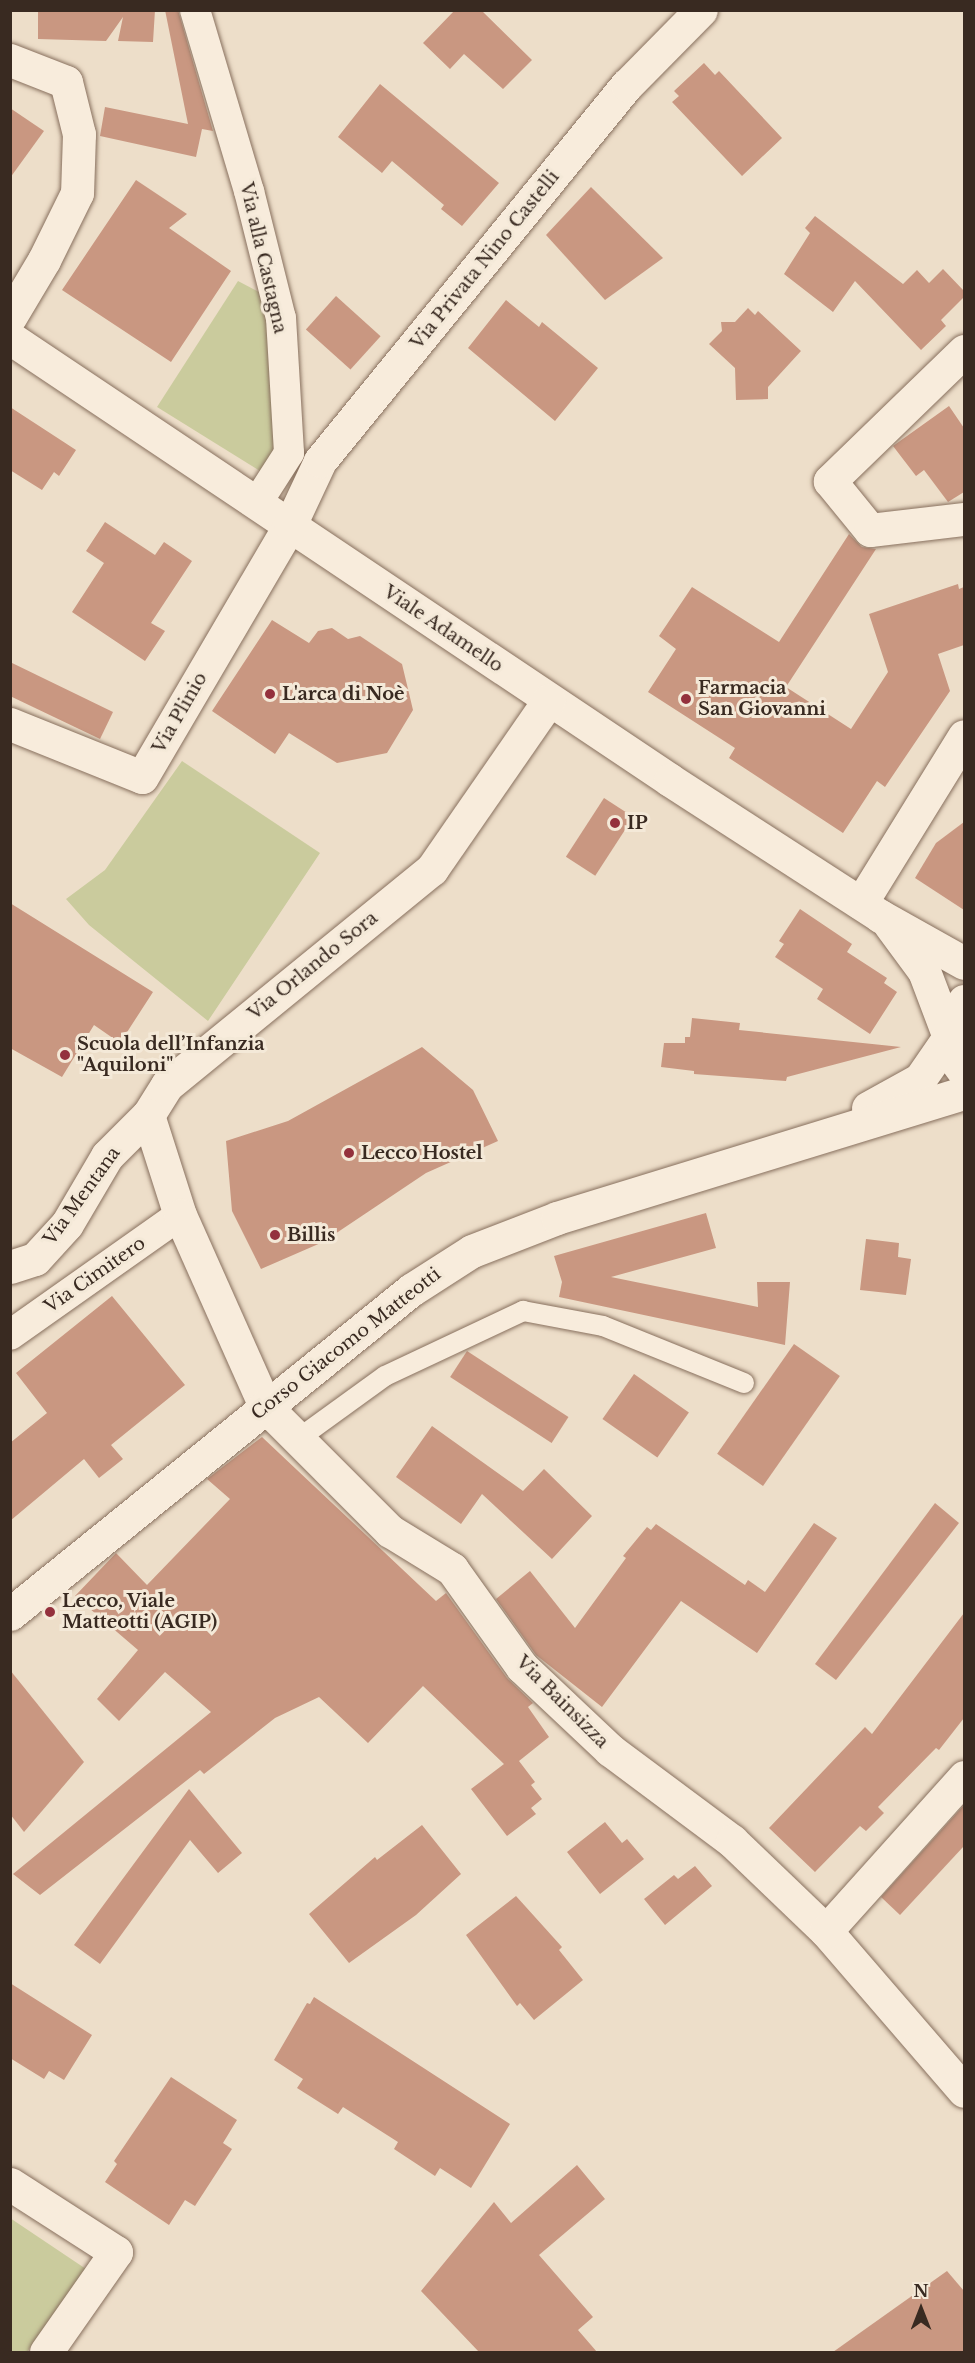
<!DOCTYPE html>
<html>
<head>
<meta charset="utf-8">
<style>
	body { margin:0 }
	#map { position:relative; width:975px; height:2363px; overflow:hidden; background:#eddec9; font-family:"Libre Baskerville",serif }
	div>[style] { position:absolute }
	[style*='--x'] { left:calc(var(--x)*1px); top:calc(var(--y)*1px); width:calc(var(--w)*1px); rotate:calc(var(--a)*1deg) }
	.green>* { inset:0; background:#cacb9d }
	.building>* { inset:0; background:#c99781; transform-origin:0 0 }
	.roads { filter:drop-shadow(0 0 2px #88705e) drop-shadow(0 0 2px #88705e) }
	.service>* { height:20px; margin:-10px; padding:0 10px; transform-origin:10px; border-radius:10px; background:#f8ecdc }
	.pedestrian>* { height:30px; margin:-15px; padding:0 15px; transform-origin:15px; border-radius:15px; background:#f8ecdc }
	.minor>* { height:33px; margin:-16.5px; padding:0 16.5px; transform-origin:16.5px; border-radius:16.5px; background:#f8ecdc }
	.tertiary>* { height:33px; margin:-16.5px; padding:0 16.5px; transform-origin:16.5px; border-radius:16.5px; background:#f8ecdc }
	.secondary>* { height:33px; margin:-16.5px; padding:0 16.5px; transform-origin:16.5px; border-radius:16.5px; background:#f8ecdc }
	.dots>* { width:16px; height:16px; translate:-50% -50%; box-sizing:border-box; border:3px solid #f4e9d8; border-radius:50% }
	span { translate:-50% -50%; white-space:nowrap; text-align:center; line-height:1.15; -webkit-text-stroke:6px #f4e9d8; paint-order:stroke }
	.street-label { font-size:18px; color:#392a21 }
	.poi-label { font-size:18px; color:#392a21; font-weight:700 }
	.left { translate:0 -50%; text-align:left }
	.frame { position:absolute; inset:0; border:12px solid #392a21; pointer-events:none }
	.north { position:absolute; left:891px; top:2279px; width:60px; height:60px; -webkit-text-stroke:4px #f4e9d8; paint-order:stroke; rotate:0deg; font-size:16px; font-weight:700; line-height:24px; text-align:center; color:#392a21 }
	.north::after { content:''; display:block; margin:auto; width:21px; height:27px; background:#392a21; clip-path:polygon(50% 0,100% 100%,50% 72%,0 100%) }
</style>
</head>
<body>
<div id="map">
	<div class="green">
		<i style="clip-path:polygon(238px 281px,259px 292px,271px 322px,281px 454px,268px 476px,157px 407px)"></i>
		<i style="clip-path:polygon(182px 761px,320px 853px,208px 1021px,89px 925px,66px 899px,105px 870px)"></i>
		<i style="clip-path:polygon(10px 2218px,86px 2269px,27px 2352px,11px 2352px)"></i>
	</div>
	<div class="building">
		<i style="clip-path:polygon(38px 10px,155px 10px,153px 42px,118px 41px,123px 17px,106px 41px,38px 39px)"></i>
		<i style="clip-path:polygon(165px 10px,178px 10px,213px 131px,202px 129px,196px 157px,100px 136px,105px 107px,188px 124px)"></i>
		<i style="clip-path:polygon(455px 10px,481px 10px,532px 60px,503px 89px,464px 54px,450px 69px,423px 43px)"></i>
		<i style="clip-path:polygon(704px 63px,715px 75px,719px 71px,782px 138px,742px 176px,672px 102px,679px 96px,674px 91px)"></i>
		<i style="clip-path:polygon(380px 84px,499px 183px,462px 226px,441px 209px,444px 205px,392px 161px,382px 173px,338px 137px)"></i>
		<i style="clip-path:polygon(10px 108px,44px 131px,10px 178px)"></i>
		<i style="clip-path:polygon(136px 180px,187px 214px,169px 228px,231px 271px,171px 362px,62px 290px)"></i>
		<i style="clip-path:polygon(591px 187px,663px 258px,605px 300px,546px 235px)"></i>
		<i style="clip-path:polygon(815px 216px,903px 284px,917px 270px,929px 283px,943px 269px,964px 291px,964px 297px,941px 320px,946px 326px,921px 350px,855px 281px,833px 312px,784px 274px,810px 233px,805px 228px)"></i>
		<i style="left:336px;top:296px;width:60px;height:45px;rotate:42deg"></i>
		<i style="clip-path:polygon(506px 300px,539px 327px,542px 322px,598px 368px,555px 421px,468px 348px)"></i>
		<i style="clip-path:polygon(748px 308px,755px 315px,758px 311px,801px 351px,768px 387px,768px 399px,736px 400px,735px 368px,709px 344px,722px 331px,721px 322px,735px 322px)"></i>
		<i style="clip-path:polygon(949px 406px,964px 428px,964px 492px,948px 502px,924px 470px,916px 476px,893px 446px)"></i>
		<i style="clip-path:polygon(10px 407px,76px 450px,59px 476px,54px 472px,42px 490px,10px 470px)"></i>
		<i style="clip-path:polygon(105px 522px,155px 555px,164px 542px,192px 561px,151px 623px,165px 631px,145px 661px,72px 612px,104px 563px,86px 551px)"></i>
		<i style="clip-path:polygon(849px 534px,862px 547px,876px 549px,786px 687px,851px 729px,888px 672px,869px 614px,958px 584px,959px 589px,964px 587px,964px 645px,938px 654px,950px 691px,885px 787px,877px 781px,843px 833px,729px 758px,735px 748px,648px 692px,676px 649px,659px 636px,692px 587px,779px 642px)"></i>
		<i style="clip-path:polygon(272px 620px,309px 643px,318px 631px,332px 628px,348px 639px,360px 636px,402px 664px,413px 710px,387px 753px,337px 763px,289px 733px,275px 754px,212px 711px)"></i>
		<i style="clip-path:polygon(10px 662px,113px 712px,100px 739px,10px 696px)"></i>
		<i style="left:604px;top:798px;width:35px;height:70px;rotate:33deg"></i>
		<i style="clip-path:polygon(964px 822px,964px 910px,915px 878px,936px 843px)"></i>
		<i style="clip-path:polygon(10px 903px,153px 992px,120px 1043px,94px 1025px,62px 1077px,10px 1048px)"></i>
		<i style="clip-path:polygon(800px 909px,852px 944px,847px 952px,887px 978px,884px 983px,897px 992px,870px 1034px,817px 999px,823px 989px,775px 957px,784px 944px,779px 941px)"></i>
		<i style="clip-path:polygon(692px 1018px,740px 1023px,739px 1030px,901px 1047px,787px 1077px,786px 1081px,694px 1074px,694px 1071px,661px 1067px,664px 1043px,685px 1043px,685px 1037px,690px 1037px)"></i>
		<i style="clip-path:polygon(422px 1047px,473px 1090px,498px 1141px,426px 1173px,323px 1242px,261px 1269px,232px 1211px,226px 1141px,288px 1121px)"></i>
		<i style="clip-path:polygon(706px 1213px,716px 1248px,611px 1277px,758px 1307px,757px 1282px,790px 1282px,785px 1345px,559px 1297px,562px 1282px,554px 1256px)"></i>
		<i style="clip-path:polygon(866px 1239px,899px 1243px,898px 1257px,911px 1259px,906px 1295px,860px 1290px)"></i>
		<i style="clip-path:polygon(112px 1296px,185px 1385px,111px 1445px,123px 1459px,99px 1478px,84px 1459px,10px 1521px,10px 1443px,47px 1413px,16px 1373px)"></i>
		<i style="left:794px;top:1344px;width:56px;height:134px;rotate:35deg"></i>
		<i style="left:467px;top:1351px;width:121px;height:31px;rotate:33deg"></i>
		<i style="left:634px;top:1374px;width:67px;height:55px;rotate:35deg"></i>
		<i style="clip-path:polygon(432px 1426px,523px 1491px,544px 1469px,592px 1516px,552px 1559px,482px 1494px,461px 1524px,396px 1477px)"></i>
		<i style="clip-path:polygon(262px 1437px,436px 1601px,446px 1593px,507px 1678px,533px 1703px,528px 1707px,549px 1737px,519px 1761px,535px 1782px,531px 1785px,542px 1799px,531px 1808px,536px 1814px,507px 1836px,471px 1789px,504px 1764px,423px 1686px,368px 1743px,319px 1697px,275px 1718px,204px 1774px,200px 1770px,40px 1895px,13px 1874px,211px 1712px,165px 1672px,119px 1721px,97px 1699px,138px 1650px,75px 1596px,116px 1553px,147px 1585px,230px 1499px,207px 1479px)"></i>
		<i style="clip-path:polygon(935px 1503px,959px 1523px,836px 1680px,815px 1664px)"></i>
		<i style="clip-path:polygon(814px 1523px,837px 1538px,757px 1653px,681px 1601px,602px 1707px,536px 1655px,496px 1599px,530px 1571px,575px 1628px,626px 1558px,623px 1556px,647px 1527px,651px 1530px,656px 1524px,745px 1585px,748px 1580px,765px 1592px)"></i>
		<i style="clip-path:polygon(964px 1613px,964px 1718px,939px 1750px,936px 1748px,878px 1807px,884px 1813px,866px 1831px,860px 1826px,815px 1872px,769px 1828px,865px 1727px,872px 1734px)"></i>
		<i style="clip-path:polygon(10px 1670px,84px 1762px,24px 1832px,10px 1814px)"></i>
		<i style="clip-path:polygon(189px 1789px,242px 1853px,218px 1873px,190px 1840px,100px 1964px,74px 1945px)"></i>
		<i style="clip-path:polygon(964px 1805px,964px 1846px,900px 1915px,881px 1897px)"></i>
		<i style="clip-path:polygon(605px 1822px,622px 1843px,627px 1839px,644px 1859px,600px 1894px,567px 1852px)"></i>
		<i style="clip-path:polygon(422px 1825px,461px 1874px,416px 1915px,349px 1963px,309px 1914px,375px 1857px,377px 1860px)"></i>
		<i style="clip-path:polygon(695px 1866px,712px 1886px,665px 1925px,644px 1899px,674px 1875px,678px 1879px)"></i>
		<i style="clip-path:polygon(516px 1896px,562px 1947px,559px 1950px,583px 1980px,534px 2020px,520px 2003px,517px 2006px,466px 1935px)"></i>
		<i style="clip-path:polygon(10px 1983px,92px 2035px,64px 2080px,49px 2071px,44px 2079px,10px 2058px)"></i>
		<i style="clip-path:polygon(314px 1997px,510px 2124px,471px 2188px,440px 2168px,435px 2176px,394px 2149px,398px 2142px,343px 2107px,338px 2114px,297px 2088px,303px 2079px,274px 2060px,307px 2003px,310px 2004px)"></i>
		<i style="clip-path:polygon(171px 2077px,237px 2120px,223px 2143px,232px 2149px,195px 2206px,185px 2200px,169px 2225px,105px 2182px,117px 2164px,114px 2161px)"></i>
		<i style="clip-path:polygon(577px 2165px,605px 2199px,539px 2255px,593px 2317px,578px 2330px,597px 2352px,479px 2352px,421px 2291px,494px 2202px,511px 2223px)"></i>
		<i style="clip-path:polygon(947px 2271px,964px 2291px,964px 2352px,833px 2352px)"></i>
	</div>
	<div class="roads">
		<div class="service">
			<i style="--x:298;--y:1439;--w:107;--a:-35.9"></i>
			<i style="--x:385;--y:1376;--w:153;--a:-25.2"></i>
			<i style="--x:523;--y:1311;--w:81;--a:10.6"></i>
			<i style="--x:603;--y:1326;--w:152;--a:22"></i>
		</div>
		<div class="pedestrian">
			<i style="--x:195;--y:10;--w:189;--a:73.4"></i>
			<i style="--x:249;--y:191;--w:131;--a:75.9"></i>
			<i style="--x:281;--y:318;--w:135;--a:86.6"></i>
			<i style="--x:289;--y:453;--w:59;--a:122.6"></i>
			<i style="--x:10;--y:1335;--w:208;--a:-35.2"></i>
		</div>
		<div class="minor">
			<i style="--x:10;--y:60;--w:60;--a:21.4"></i>
			<i style="--x:66;--y:82;--w:54;--a:76"></i>
			<i style="--x:79;--y:134;--w:59;--a:91.9"></i>
			<i style="--x:77;--y:193;--w:75;--a:116.2"></i>
			<i style="--x:44;--y:260;--w:66;--a:120.8"></i>
			<i style="--x:10;--y:338;--w:794;--a:33.81"></i>
			<i style="--x:670;--y:780;--w:250;--a:32.9"></i>
			<i style="--x:880;--y:916;--w:96;--a:29.2"></i>
			<i style="--x:964;--y:351;--w:187;--a:135.9"></i>
			<i style="--x:830;--y:481;--w:63;--a:50.8"></i>
			<i style="--x:870;--y:530;--w:95;--a:-6.7"></i>
			<i style="--x:549;--y:700;--w:206;--a:124.7"></i>
			<i style="--x:432;--y:869;--w:342;--a:140.8"></i>
			<i style="--x:167;--y:1085;--w:36;--a:122"></i>
			<i style="--x:148;--y:1115;--w:105;--a:72.3"></i>
			<i style="--x:180;--y:1215;--w:209;--a:66"></i>
			<i style="--x:265;--y:1406;--w:177;--a:45"></i>
			<i style="--x:390;--y:1531;--w:73;--a:31.5"></i>
			<i style="--x:452;--y:1569;--w:120;--a:54.5"></i>
			<i style="--x:522;--y:1667;--w:121;--a:43.3"></i>
			<i style="--x:610;--y:1750;--w:152;--a:36.7"></i>
			<i style="--x:732;--y:1841;--w:130;--a:43.8"></i>
			<i style="--x:826;--y:1931;--w:211;--a:49.2"></i>
			<i style="--x:10;--y:724;--w:142;--a:21.9"></i>
			<i style="--x:142;--y:777;--w:292;--a:-59.6"></i>
			<i style="--x:290;--y:525;--w:71;--a:-64.9"></i>
			<i style="--x:320;--y:461;--w:485;--a:-50.8"></i>
			<i style="--x:627;--y:85;--w:105;--a:-45.4"></i>
			<i style="--x:861;--y:903;--w:196;--a:-58.3"></i>
			<i style="--x:890;--y:925;--w:57;--a:53.5"></i>
			<i style="--x:924;--y:971;--w:71;--a:69.3"></i>
			<i style="--x:10;--y:1267;--w:26;--a:-18"></i>
			<i style="--x:35;--y:1259;--w:47;--a:-47.6"></i>
			<i style="--x:67;--y:1224;--w:79;--a:-59.5"></i>
			<i style="--x:107;--y:1156;--w:58;--a:-45"></i>
			<i style="--x:826;--y:1931;--w:207;--a:-48.1"></i>
			<i style="--x:10;--y:2184;--w:126;--a:32.7"></i>
			<i style="--x:116;--y:2252;--w:122;--a:125"></i>
		</div>
		<div class="tertiary">
			<i style="--x:868;--y:1108;--w:60;--a:-29.1"></i>
			<i style="--x:920;--y:1079;--w:51;--a:-55.4"></i>
			<i style="--x:10;--y:1614;--w:516;--a:-38.94"></i>
			<i style="--x:411;--y:1290;--w:72;--a:-32.6"></i>
			<i style="--x:472;--y:1251;--w:91;--a:-21.2"></i>
			<i style="--x:557;--y:1218;--w:426;--a:-17.1"></i>
		</div>
		<div class="secondary">
			<i style="--x:964;--y:1001;--w:21;--a:125"></i>
			<i style="--x:952;--y:1018;--w:19;--a:99"></i>
			<i style="--x:949;--y:1037;--w:20;--a:79"></i>
			<i style="--x:953;--y:1057;--w:19;--a:54"></i>
		</div>
	</div>
	<div class="dots">
		<i style="left:270px;top:694px;background:#94313d"></i>
		<i style="left:686px;top:699px;background:#94313d"></i>
		<i style="left:615px;top:823px;background:#94313d"></i>
		<i style="left:65px;top:1055px;background:#94313d"></i>
		<i style="left:349px;top:1153px;background:#94313d"></i>
		<i style="left:275px;top:1235px;background:#94313d"></i>
		<i style="left:50px;top:1612px;background:#94313d"></i>
	</div>
	<div class="street-label">
		<span style="left:263px;top:258px;rotate:77deg">Via alla Castagna</span>
		<span style="left:485px;top:260px;rotate:-51deg">Via Privata Nino Castelli</span>
		<span style="left:443px;top:629px;rotate:34deg">Viale Adamello</span>
		<span style="left:180px;top:713px;rotate:-60deg">Via Plinio</span>
		<span style="left:313px;top:966px;rotate:-39deg">Via Orlando Sora</span>
		<span style="left:82px;top:1196px;rotate:-54deg">Via Mentana</span>
		<span style="left:95px;top:1275px;rotate:-35deg">Via Cimitero</span>
		<span style="left:346px;top:1344px;rotate:-38deg">Corso Giacomo Matteotti</span>
		<span style="left:562px;top:1702px;rotate:45deg">Via Bainsizza</span>
	</div>
	<div class="poi-label">
		<span class="left" style="left:698px;top:699px">Farmacia<br>San Giovanni</span>
		<span class="left" style="left:282px;top:694px">L'arca di Noè</span>
		<span class="left" style="left:627px;top:823px">IP</span>
		<span class="left" style="left:77px;top:1055px">Scuola dell’Infanzia<br>"Aquiloni"</span>
		<span class="left" style="left:361px;top:1153px">Lecco Hostel</span>
		<span class="left" style="left:287px;top:1235px">Billis</span>
		<span class="left" style="left:62px;top:1612px">Lecco, Viale<br>Matteotti (AGIP)</span>
	</div>
	<div class="frame"></div>
	<div class="north">N</div>
</div>
</body>
</html>
